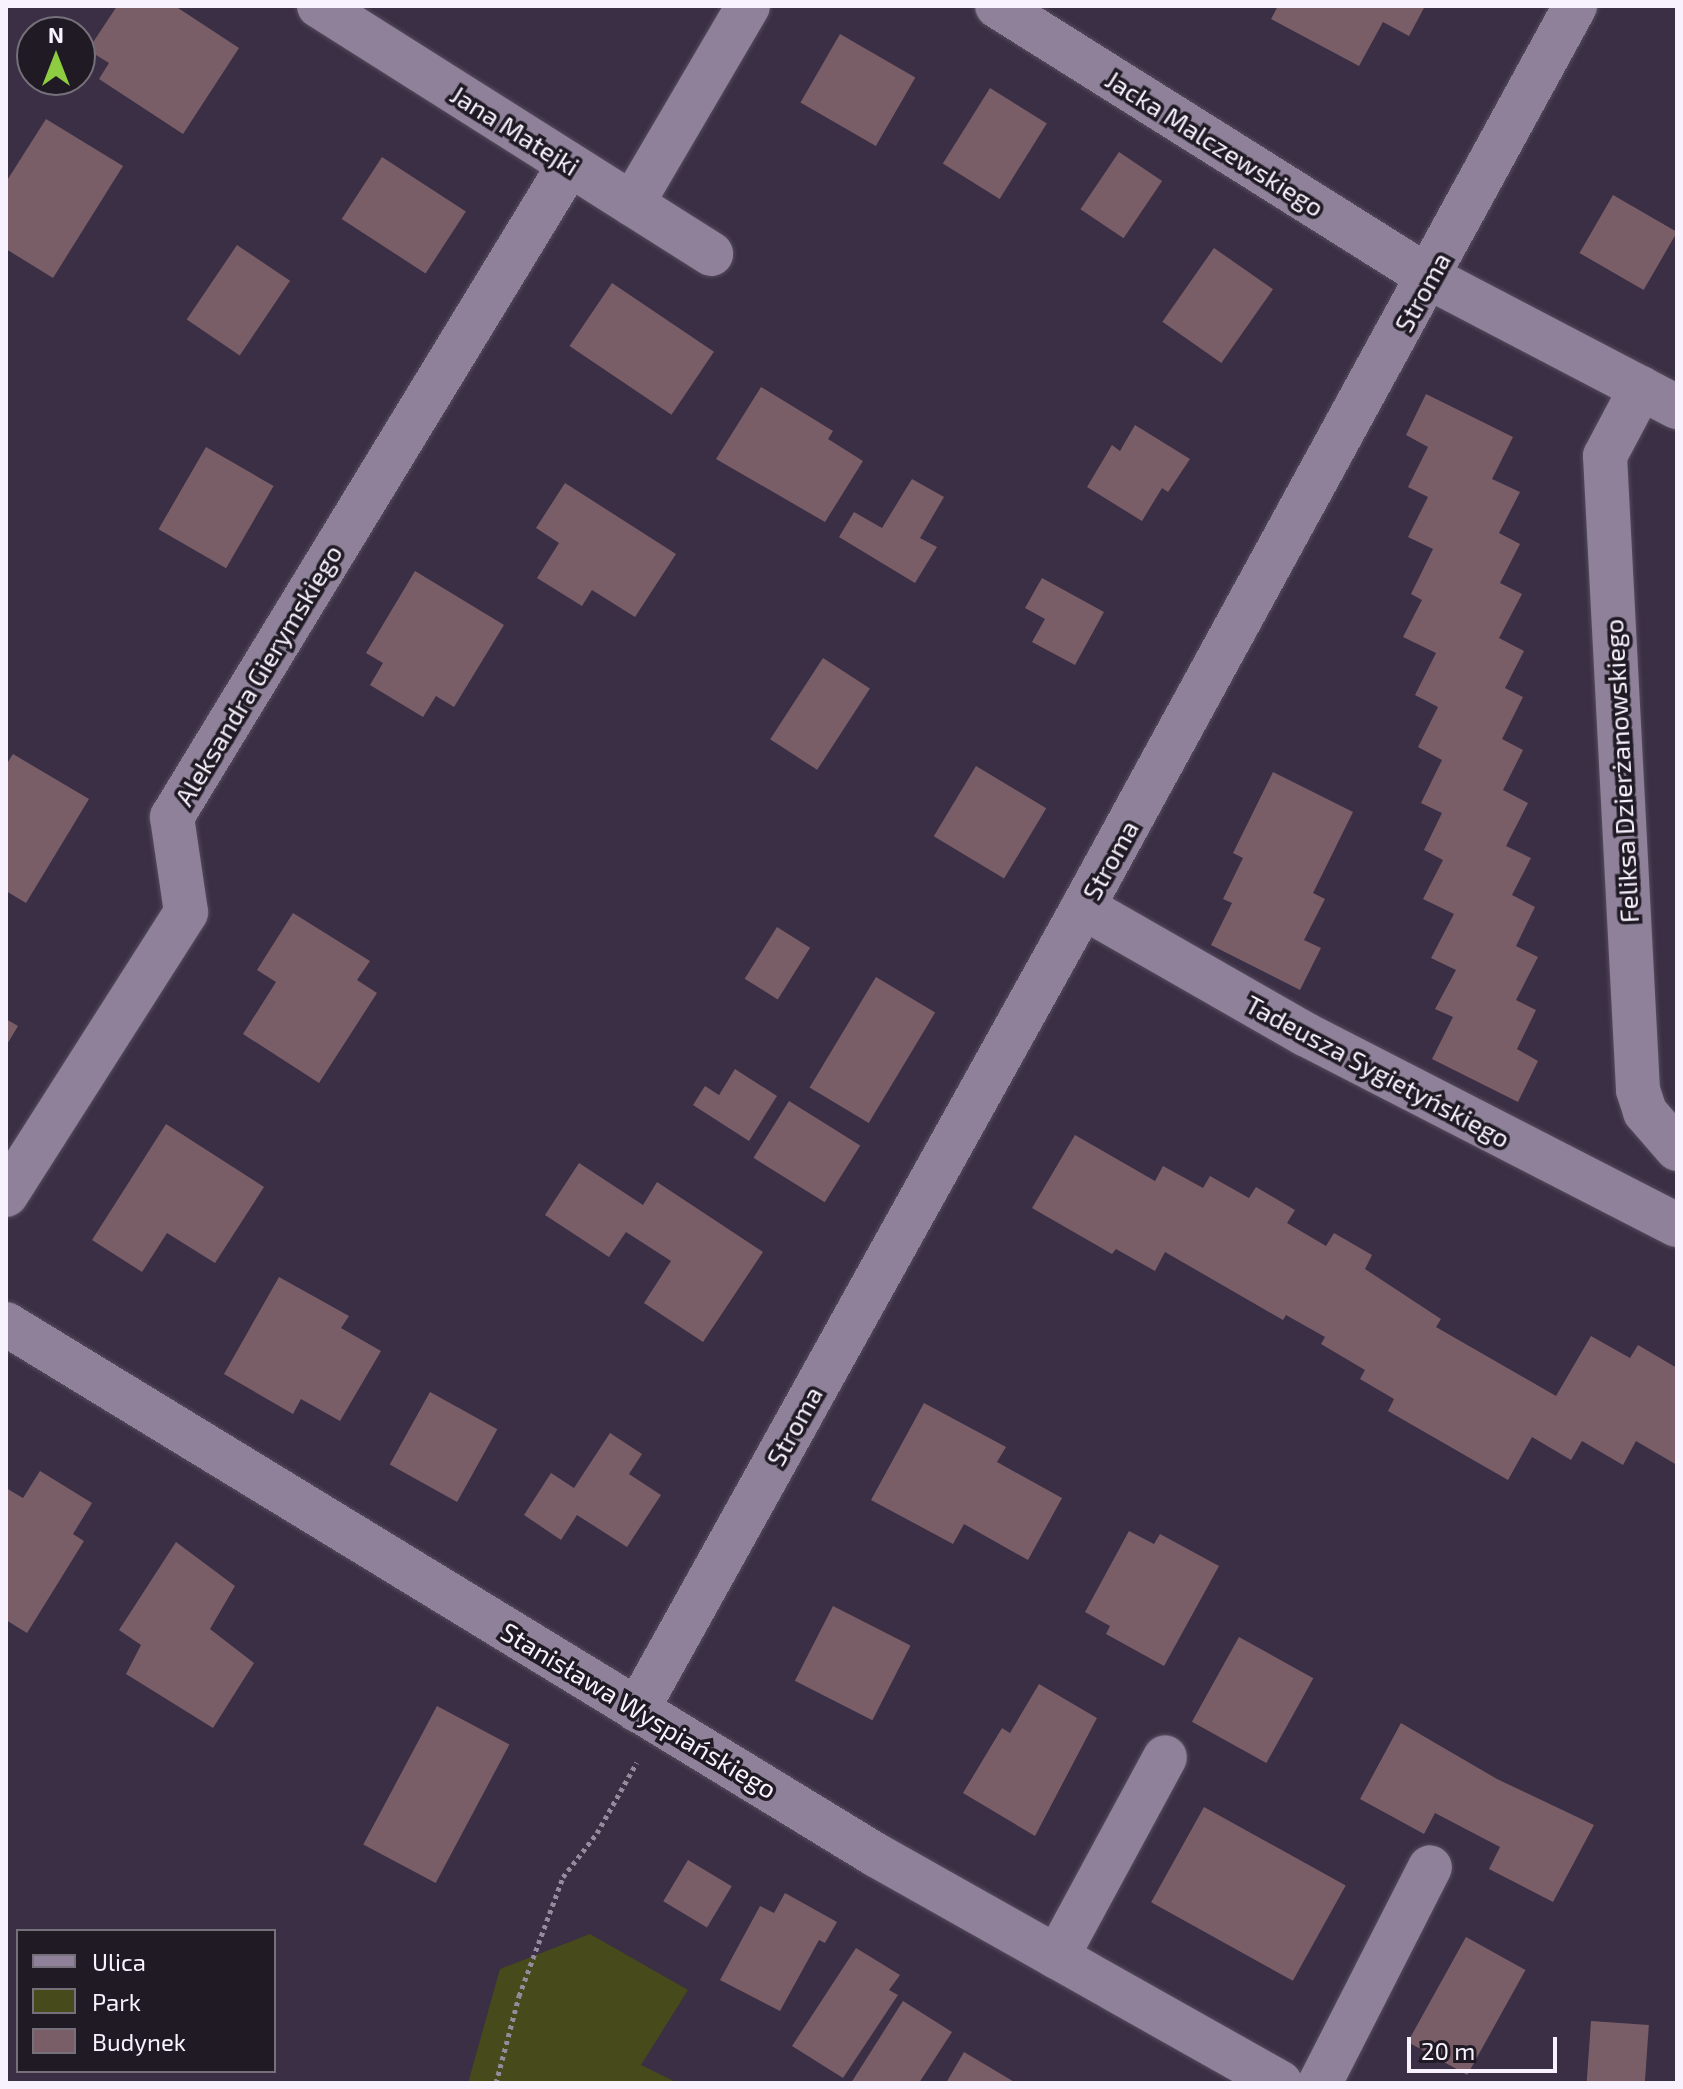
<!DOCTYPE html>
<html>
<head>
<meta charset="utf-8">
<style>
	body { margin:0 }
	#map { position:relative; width:1683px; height:2089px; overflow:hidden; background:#3a2f44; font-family:"Exo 2",sans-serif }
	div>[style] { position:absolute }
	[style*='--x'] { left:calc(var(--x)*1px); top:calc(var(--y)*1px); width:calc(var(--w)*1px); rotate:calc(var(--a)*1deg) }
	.green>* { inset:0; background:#474a1a }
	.building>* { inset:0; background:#7a5e67; transform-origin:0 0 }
	.path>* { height:5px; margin-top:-2.5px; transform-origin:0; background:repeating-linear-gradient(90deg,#948b9c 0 4px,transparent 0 8px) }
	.roads { filter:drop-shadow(0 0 2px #554b5d) drop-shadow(0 0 2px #554b5d) }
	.minor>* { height:44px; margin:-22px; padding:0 22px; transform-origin:22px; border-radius:22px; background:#8e8199 }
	span { translate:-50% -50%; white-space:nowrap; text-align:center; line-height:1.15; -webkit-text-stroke:7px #1f1a23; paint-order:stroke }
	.street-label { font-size:26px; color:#f8f1fe }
	.frame { position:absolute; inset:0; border:8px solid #f8f1fe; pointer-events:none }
	.legend { position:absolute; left:16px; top:1929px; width:260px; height:144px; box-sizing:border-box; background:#1f1a23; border:2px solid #76707b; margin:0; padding:10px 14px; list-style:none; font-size:24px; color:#f8f1fe }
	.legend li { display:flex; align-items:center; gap:16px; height:40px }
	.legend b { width:40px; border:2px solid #76707b }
	.north { position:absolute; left:16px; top:16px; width:80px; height:80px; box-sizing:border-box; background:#1f1a23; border:2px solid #76707b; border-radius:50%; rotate:0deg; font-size:22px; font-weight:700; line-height:32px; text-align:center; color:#f8f1fe }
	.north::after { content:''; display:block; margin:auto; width:28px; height:36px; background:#8ecd42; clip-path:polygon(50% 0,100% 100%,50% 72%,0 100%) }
	.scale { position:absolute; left:1407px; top:2037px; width:150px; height:36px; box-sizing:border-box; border:4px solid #f8f1fe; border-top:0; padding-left:10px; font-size:24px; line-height:28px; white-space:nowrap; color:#f8f1fe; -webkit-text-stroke:6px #1f1a23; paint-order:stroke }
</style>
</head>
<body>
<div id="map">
	<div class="green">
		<i style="clip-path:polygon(590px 1934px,688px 1990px,641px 2065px,678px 2083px,468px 2083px,500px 1969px)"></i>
	</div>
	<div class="building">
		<i style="clip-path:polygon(117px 6px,175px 6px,239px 48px,183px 134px,99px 79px,109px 63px,88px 50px)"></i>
		<i style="clip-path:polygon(1278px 6px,1425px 6px,1409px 36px,1383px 22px,1359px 66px,1271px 19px)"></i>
		<i style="left:840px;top:34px;width:87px;height:79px;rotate:30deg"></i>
		<i style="left:990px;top:88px;width:67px;height:89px;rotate:32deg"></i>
		<i style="clip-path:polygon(46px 119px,123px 166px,53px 278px,6px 249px,6px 182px)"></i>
		<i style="left:1119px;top:152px;width:52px;height:69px;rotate:34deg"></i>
		<i style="left:382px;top:157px;width:100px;height:74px;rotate:33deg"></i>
		<i style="left:1613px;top:195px;width:74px;height:67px;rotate:30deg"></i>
		<i style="left:237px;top:245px;width:64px;height:90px;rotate:34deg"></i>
		<i style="left:1214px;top:248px;width:72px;height:90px;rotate:35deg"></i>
		<i style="left:612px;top:283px;width:123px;height:76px;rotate:34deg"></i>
		<i style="clip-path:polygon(761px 387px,833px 431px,828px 439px,863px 461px,825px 522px,716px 459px)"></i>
		<i style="clip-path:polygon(1426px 394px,1513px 437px,1492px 479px,1520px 492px,1499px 533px,1520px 544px,1500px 583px,1522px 594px,1499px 638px,1524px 651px,1505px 688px,1523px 697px,1502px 739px,1523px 750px,1503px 790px,1528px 803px,1506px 846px,1531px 858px,1512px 895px,1535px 907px,1516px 946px,1538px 957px,1516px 1000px,1536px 1010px,1517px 1049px,1538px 1061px,1518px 1102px,1432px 1059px,1453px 1017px,1435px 1009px,1456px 970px,1431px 958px,1454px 914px,1423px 899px,1443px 860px,1424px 850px,1442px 813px,1421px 803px,1442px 760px,1418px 747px,1438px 707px,1415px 695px,1436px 653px,1403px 637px,1422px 600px,1411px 594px,1433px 549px,1408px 537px,1428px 497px,1408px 487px,1428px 447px,1406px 435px)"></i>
		<i style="clip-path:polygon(1135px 425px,1190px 459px,1168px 492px,1162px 488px,1142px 521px,1087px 487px,1112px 445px,1120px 451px)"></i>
		<i style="left:206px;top:447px;width:78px;height:95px;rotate:30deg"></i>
		<i style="clip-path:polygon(912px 479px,944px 497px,920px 538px,937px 547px,915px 583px,839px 537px,854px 512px,882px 528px)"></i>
		<i style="clip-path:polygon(565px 483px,676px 554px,635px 617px,592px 590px,582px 606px,537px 578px,559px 543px,536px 528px)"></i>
		<i style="clip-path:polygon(415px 571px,504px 625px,454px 707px,436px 696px,423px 717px,370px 685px,383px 663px,366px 653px)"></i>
		<i style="clip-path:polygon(1042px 578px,1104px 612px,1075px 665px,1032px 642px,1045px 619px,1025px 608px)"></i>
		<i style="left:823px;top:658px;width:56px;height:97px;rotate:33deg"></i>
		<i style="clip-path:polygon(13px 754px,89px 799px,26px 903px,6px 891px,6px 765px)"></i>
		<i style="left:976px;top:766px;width:82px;height:82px;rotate:31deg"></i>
		<i style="clip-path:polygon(1273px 772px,1353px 812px,1313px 893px,1325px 899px,1304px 940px,1321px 948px,1300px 990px,1211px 945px,1232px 903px,1223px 899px,1243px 858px,1233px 853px)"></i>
		<i style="clip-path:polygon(293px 913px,370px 961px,357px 980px,377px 993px,319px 1083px,243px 1034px,276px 982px,257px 970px)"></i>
		<i style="left:777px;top:927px;width:39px;height:61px;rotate:32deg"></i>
		<i style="left:876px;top:977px;width:69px;height:129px;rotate:31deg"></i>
		<i style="clip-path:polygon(6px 1019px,18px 1026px,6px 1046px)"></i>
		<i style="clip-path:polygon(735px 1069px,777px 1096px,749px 1141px,693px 1105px,705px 1086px,719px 1095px)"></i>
		<i style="left:789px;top:1101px;width:84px;height:67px;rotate:32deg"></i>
		<i style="clip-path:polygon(166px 1124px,264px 1187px,215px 1263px,167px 1233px,142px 1272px,92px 1240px)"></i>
		<i style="clip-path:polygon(1075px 1135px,1155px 1181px,1163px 1166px,1203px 1188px,1210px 1176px,1249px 1198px,1256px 1187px,1295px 1210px,1287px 1223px,1326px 1246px,1334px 1233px,1372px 1255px,1365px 1269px,1441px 1319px,1436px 1327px,1556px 1396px,1591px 1336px,1630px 1358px,1638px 1345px,1677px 1368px,1677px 1465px,1636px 1441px,1623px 1465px,1582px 1441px,1571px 1460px,1532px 1437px,1508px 1480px,1388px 1411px,1394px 1399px,1360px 1379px,1365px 1370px,1321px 1344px,1325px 1337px,1286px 1315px,1283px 1320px,1165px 1252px,1155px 1271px,1116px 1249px,1112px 1254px,1032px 1208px)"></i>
		<i style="clip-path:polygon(579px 1163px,643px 1205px,657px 1182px,763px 1252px,703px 1342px,644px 1303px,671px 1261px,626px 1232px,609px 1257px,545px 1215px)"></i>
		<i style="clip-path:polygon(279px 1277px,349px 1316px,341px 1328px,381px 1351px,340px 1421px,301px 1399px,293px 1414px,224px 1374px)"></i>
		<i style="left:430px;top:1392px;width:77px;height:83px;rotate:29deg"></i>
		<i style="clip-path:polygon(924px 1403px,1006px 1447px,997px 1462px,1062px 1498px,1028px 1560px,964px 1524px,953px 1544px,871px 1500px)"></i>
		<i style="clip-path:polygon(610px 1433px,642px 1454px,629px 1474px,661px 1495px,627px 1547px,577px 1515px,561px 1540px,524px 1515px,551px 1473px,574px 1488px)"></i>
		<i style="clip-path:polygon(40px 1471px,92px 1503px,73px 1534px,84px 1541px,27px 1633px,6px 1620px,6px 1488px,23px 1498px)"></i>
		<i style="clip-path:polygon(1129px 1531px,1154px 1544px,1160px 1534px,1219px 1566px,1164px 1666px,1106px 1634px,1110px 1626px,1085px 1612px)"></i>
		<i style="clip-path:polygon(176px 1542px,235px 1586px,210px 1629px,254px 1663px,213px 1728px,126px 1674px,141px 1645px,119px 1630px)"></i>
		<i style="left:833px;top:1606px;width:87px;height:84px;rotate:27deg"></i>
		<i style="left:1239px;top:1637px;width:85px;height:97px;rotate:29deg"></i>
		<i style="clip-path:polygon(1039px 1684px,1097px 1718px,1035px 1836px,963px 1793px,1002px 1728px,1010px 1733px)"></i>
		<i style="left:437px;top:1706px;width:82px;height:157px;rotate:28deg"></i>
		<i style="clip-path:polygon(1401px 1723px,1497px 1779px,1594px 1825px,1553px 1902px,1489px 1869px,1500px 1847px,1435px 1813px,1424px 1834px,1360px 1799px)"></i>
		<i style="left:1204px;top:1807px;width:162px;height:109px;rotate:29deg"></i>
		<i style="left:688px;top:1860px;width:51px;height:48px;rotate:31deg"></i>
		<i style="clip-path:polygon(785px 1893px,837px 1922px,825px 1943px,819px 1940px,780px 2011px,720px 1980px,760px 1906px,774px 1913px)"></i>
		<i style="left:1466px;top:1937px;width:68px;height:120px;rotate:29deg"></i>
		<i style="clip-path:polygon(856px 1948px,900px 1975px,889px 1990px,898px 1995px,843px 2078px,792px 2046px)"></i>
		<i style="clip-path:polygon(903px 2001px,952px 2032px,919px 2083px,851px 2083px)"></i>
		<i style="left:1591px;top:2021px;width:58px;height:62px;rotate:4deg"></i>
		<i style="clip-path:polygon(964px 2052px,1016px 2083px,946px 2083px)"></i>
	</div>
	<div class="path">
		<i style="--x:496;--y:2083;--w:90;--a:-75.2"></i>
		<i style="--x:519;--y:1996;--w:127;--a:-69.7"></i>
		<i style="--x:563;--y:1877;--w:56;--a:-52.3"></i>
		<i style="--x:597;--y:1833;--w:81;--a:-60.6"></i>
	</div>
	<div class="roads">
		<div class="minor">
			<i style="--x:319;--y:6;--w:464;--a:32.3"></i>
			<i style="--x:997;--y:6;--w:511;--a:32.14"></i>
			<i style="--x:1430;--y:278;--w:279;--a:27.6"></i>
			<i style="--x:632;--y:204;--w:229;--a:-59.6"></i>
			<i style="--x:1641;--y:388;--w:77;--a:117.9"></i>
			<i style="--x:1605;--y:456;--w:635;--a:87.02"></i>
			<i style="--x:1638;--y:1090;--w:23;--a:72"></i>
			<i style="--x:1645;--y:1112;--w:49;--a:49.1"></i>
			<i style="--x:1083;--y:907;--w:256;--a:29.8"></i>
			<i style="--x:1305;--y:1034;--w:418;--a:27.2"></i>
			<i style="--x:6;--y:1195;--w:335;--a:-57.5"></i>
			<i style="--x:186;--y:912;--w:96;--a:-98.4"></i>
			<i style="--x:172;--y:817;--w:763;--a:-58.66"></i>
			<i style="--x:6;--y:1324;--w:1019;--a:31.4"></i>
			<i style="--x:876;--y:1855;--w:464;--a:29.4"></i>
			<i style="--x:637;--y:1710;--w:919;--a:-60.95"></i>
			<i style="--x:1083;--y:907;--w:1027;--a:-61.36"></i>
			<i style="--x:1057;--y:1957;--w:227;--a:-61.6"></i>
			<i style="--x:1320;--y:2083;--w:242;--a:-63"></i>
		</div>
	</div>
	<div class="street-label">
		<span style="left:515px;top:130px;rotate:32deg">Jana Matejki</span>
		<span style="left:1215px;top:143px;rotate:32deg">Jacka Malczewskiego</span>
		<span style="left:1422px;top:292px;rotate:-61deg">Stroma</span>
		<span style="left:258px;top:675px;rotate:-59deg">Aleksandra Gierymskiego</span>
		<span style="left:1621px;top:771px;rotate:-93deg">Feliksa Dzierżanowskiego</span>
		<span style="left:1110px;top:860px;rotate:-61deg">Stroma</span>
		<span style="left:1378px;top:1071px;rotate:28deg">Tadeusza Sygietyńskiego</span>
		<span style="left:794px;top:1426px;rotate:-61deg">Stroma</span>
		<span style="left:639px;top:1710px;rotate:31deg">Stanisława Wyspiańskiego</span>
	</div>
	<div class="frame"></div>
	<ul class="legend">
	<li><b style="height:10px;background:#8e8199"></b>Ulica</li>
	<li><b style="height:22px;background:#474a1a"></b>Park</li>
	<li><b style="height:22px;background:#7a5e67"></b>Budynek</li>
	</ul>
	<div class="north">N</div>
	<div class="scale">20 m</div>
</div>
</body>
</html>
